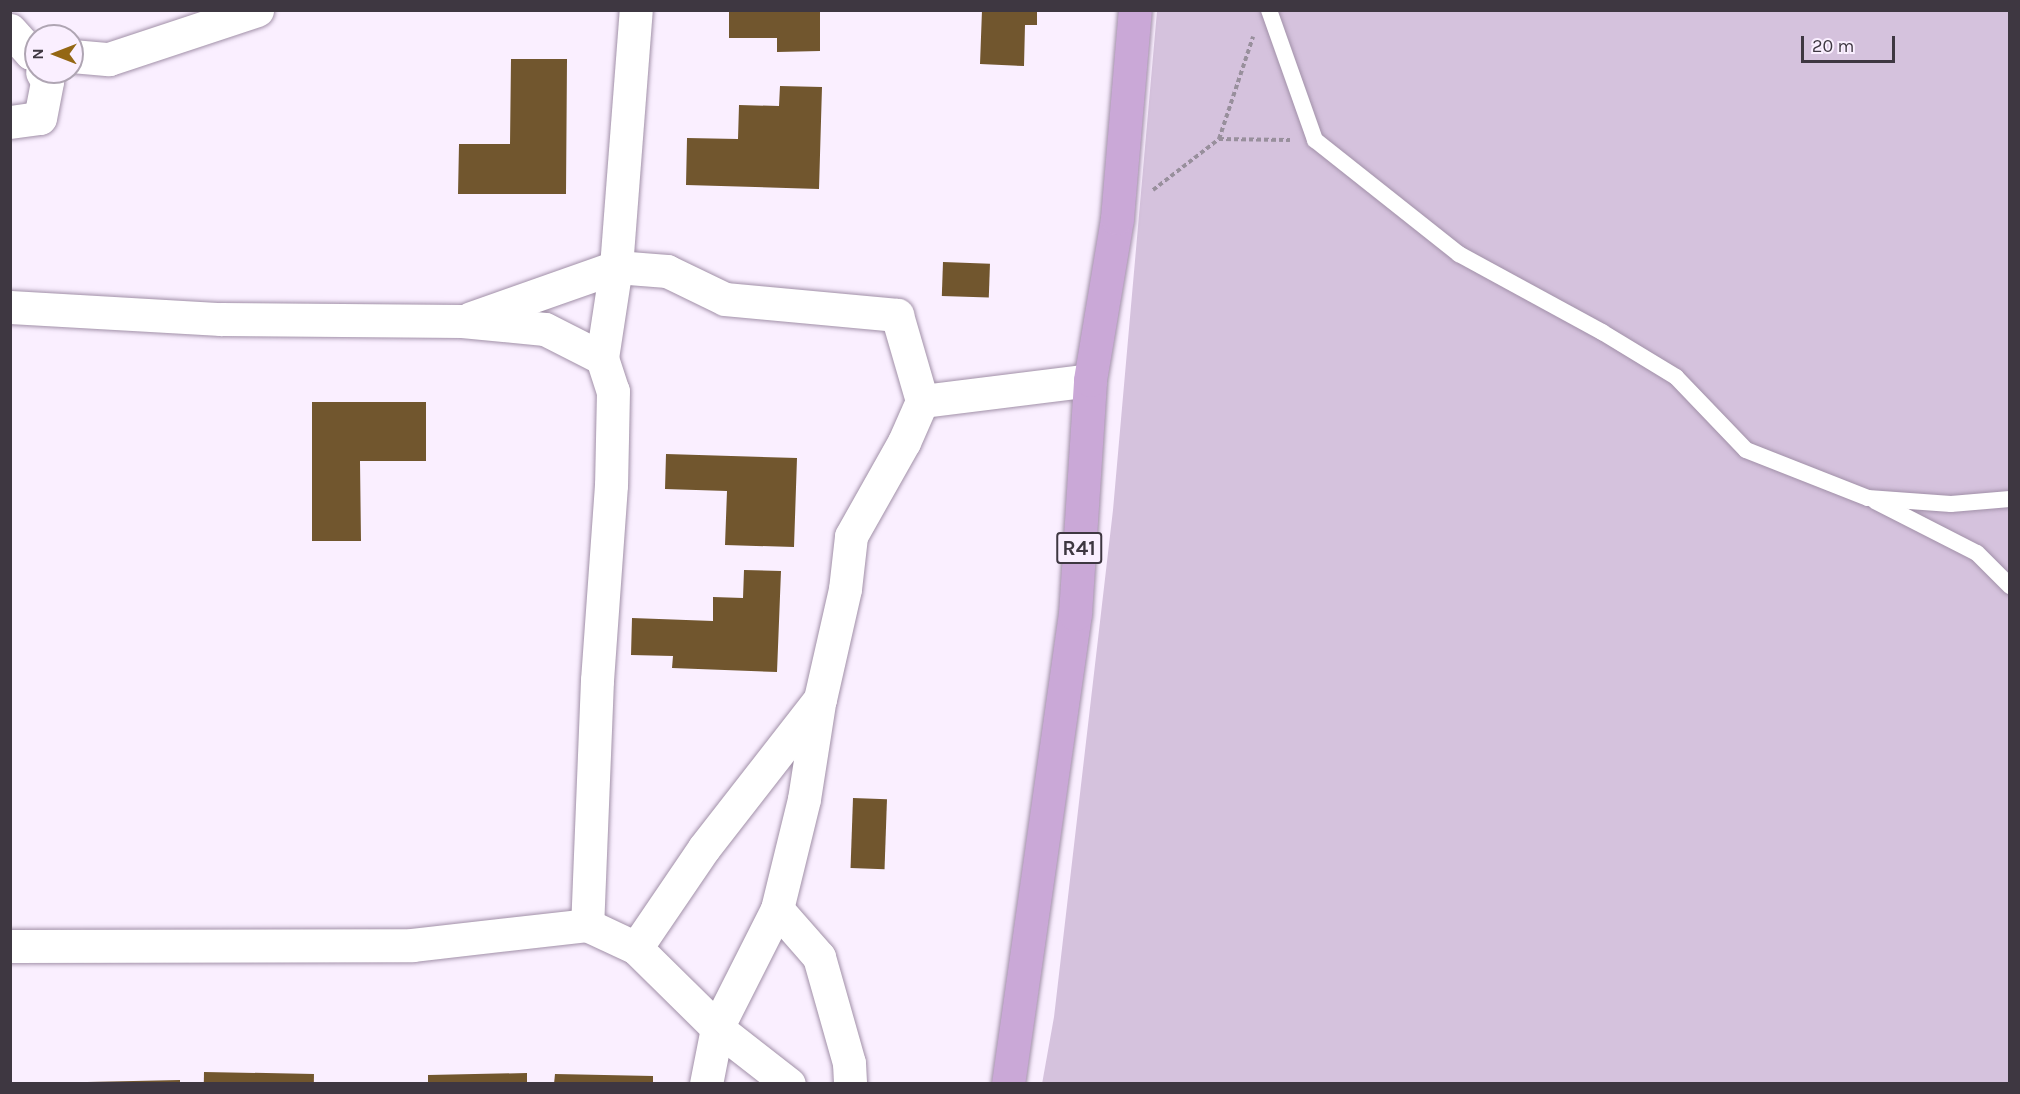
<!DOCTYPE html>
<html>
<head>
<meta charset="utf-8">
<style>
	body { margin:0 }
	#map { position:relative; width:2020px; height:1094px; overflow:hidden; background:#faefff; font-family:Karla,sans-serif }
	div>[style] { position:absolute }
	[style*='--x'] { left:calc(var(--x)*1px); top:calc(var(--y)*1px); width:calc(var(--w)*1px); rotate:calc(var(--a)*1deg) }
	.green>* { inset:0; background:#d5c2dd }
	.building>* { inset:0; background:#71562e; transform-origin:0 0 }
	.path>* { height:4px; margin-top:-2px; transform-origin:0; background:repeating-linear-gradient(90deg,#988f9c 0 4.5px,transparent 0 7.5px) }
	.roads { filter:drop-shadow(0 0 2px #a190a8) drop-shadow(0 0 2px #a190a8) }
	.lane>* { height:16px; margin:-8px; padding:0 8px; transform-origin:8px; border-radius:8px; background:#fff }
	.street>* { height:33px; margin:-16.5px; padding:0 16.5px; transform-origin:16.5px; border-radius:16.5px; background:#fff }
	.primary>* { height:33px; margin:-16.5px; padding:0 16.5px; transform-origin:16.5px; border-radius:16.5px; background:#caa8d7 }
	span { translate:-50% -50%; white-space:nowrap; text-align:center; line-height:1.15; -webkit-text-stroke:6px #faefff; paint-order:stroke }
	.shield-label span { padding:2px 4px; background:#faefff; border:2px solid; border-radius:4px; -webkit-text-stroke-width:0 }
	.shield-label { font-size:21px; color:#3e3741; font-weight:700 }
	.frame { position:absolute; inset:0; border:12px solid #3e3741; pointer-events:none }
	.north { position:absolute; left:24px; top:24px; width:60px; height:60px; box-sizing:border-box; background:#faefff; border:2px solid #afa5b3; border-radius:50%; rotate:270deg; font-size:16px; font-weight:700; line-height:24px; text-align:center; color:#3e3741 }
	.north::after { content:''; display:block; margin:auto; width:21px; height:27px; background:#946714; clip-path:polygon(50% 0,100% 100%,50% 72%,0 100%) }
	.scale { position:absolute; left:1801px; top:36px; width:94px; height:27px; box-sizing:border-box; border:3px solid #3e3741; border-top:0; padding-left:8px; font-size:18px; line-height:21px; white-space:nowrap; color:#3e3741; -webkit-text-stroke:4px #faefff; paint-order:stroke }
</style>
</head>
<body>
<div id="map">
	<div class="green">
		<i style="clip-path:polygon(1157px 11px,2009px 11px,2009px 1083px,1042px 1084px,1054px 1017px,1113px 510px)"></i>
	</div>
	<div class="building">
		<i style="clip-path:polygon(820px 10px,820px 51px,777px 52px,777px 38px,729px 38px,729px 11px)"></i>
		<i style="clip-path:polygon(982px 10px,1037px 10px,1037px 25px,1025px 25px,1024px 66px,980px 64px)"></i>
		<i style="clip-path:polygon(511px 59px,567px 59px,566px 194px,458px 194px,459px 144px,510px 144px)"></i>
		<i style="clip-path:polygon(780px 86px,822px 87px,819px 189px,686px 185px,687px 138px,738px 139px,739px 105px,779px 106px)"></i>
		<i style="left:943px;top:262px;width:47px;height:34px;rotate:2deg"></i>
		<i style="clip-path:polygon(312px 402px,426px 402px,426px 461px,360px 461px,361px 541px,312px 541px)"></i>
		<i style="clip-path:polygon(666px 454px,797px 458px,794px 547px,725px 545px,727px 491px,665px 489px)"></i>
		<i style="clip-path:polygon(744px 570px,781px 571px,777px 672px,672px 668px,673px 656px,631px 655px,632px 618px,713px 621px,713px 597px,743px 598px)"></i>
		<i style="left:853px;top:798px;width:34px;height:70px;rotate:2deg"></i>
		<i style="left:204px;top:1072px;width:110px;height:12px;rotate:1deg"></i>
		<i style="clip-path:polygon(527px 1073px,527px 1084px,428px 1084px,428px 1075px)"></i>
		<i style="clip-path:polygon(555px 1074px,653px 1076px,653px 1084px,554px 1084px)"></i>
		<i style="clip-path:polygon(180px 1080px,180px 1084px,87px 1084px,87px 1082px)"></i>
	</div>
	<div class="path">
		<i style="--x:1219;--y:139;--w:108;--a:-71.6"></i>
		<i style="--x:1153;--y:190;--w:83;--a:-37.7"></i>
		<i style="--x:1219;--y:139;--w:71;--a:0.8"></i>
	</div>
	<div class="roads">
		<div class="lane">
			<i style="--x:1269;--y:10;--w:138;--a:70.5"></i>
			<i style="--x:1315;--y:140;--w:184;--a:38.4"></i>
			<i style="--x:1459;--y:254;--w:163;--a:28.6"></i>
			<i style="--x:1602;--y:332;--w:87;--a:31.3"></i>
			<i style="--x:1676;--y:377;--w:101;--a:46.2"></i>
			<i style="--x:1746;--y:450;--w:131;--a:21.5"></i>
			<i style="--x:1868;--y:498;--w:83;--a:4.1"></i>
			<i style="--x:1951;--y:504;--w:59;--a:-4.8"></i>
			<i style="--x:1875;--y:501;--w:114;--a:27"></i>
			<i style="--x:1977;--y:553;--w:47;--a:45"></i>
		</div>
		<div class="street">
			<i style="--x:10;--y:30;--w:31;--a:48"></i>
			<i style="--x:31;--y:53;--w:5;--a:0"></i>
			<i style="--x:72;--y:56;--w:37;--a:5"></i>
			<i style="--x:109;--y:59;--w:156;--a:-18.3"></i>
			<i style="--x:10;--y:122;--w:30;--a:-8"></i>
			<i style="--x:40;--y:118;--w:38;--a:-79"></i>
			<i style="--x:47;--y:81;--w:10;--a:-119"></i>
			<i style="--x:10;--y:307;--w:211;--a:3.3"></i>
			<i style="--x:221;--y:319;--w:241;--a:0.5"></i>
			<i style="--x:462;--y:321;--w:83;--a:5.5"></i>
			<i style="--x:545;--y:329;--w:64;--a:27"></i>
			<i style="--x:602;--y:358;--w:35;--a:72"></i>
			<i style="--x:613;--y:391;--w:94;--a:91.2"></i>
			<i style="--x:611;--y:485;--w:196;--a:94.1"></i>
			<i style="--x:597;--y:680;--w:245;--a:92.3"></i>
			<i style="--x:471;--y:318;--w:154;--a:-19.4"></i>
			<i style="--x:616;--y:267;--w:51;--a:4.5"></i>
			<i style="--x:667;--y:271;--w:64;--a:25.8"></i>
			<i style="--x:725;--y:299;--w:173;--a:5.3"></i>
			<i style="--x:897;--y:315;--w:90;--a:73.8"></i>
			<i style="--x:602;--y:358;--w:92;--a:-81.3"></i>
			<i style="--x:616;--y:267;--w:258;--a:-85.6"></i>
			<i style="--x:777;--y:909;--w:64;--a:48.8"></i>
			<i style="--x:819;--y:957;--w:110;--a:74.2"></i>
			<i style="--x:849;--y:1063;--w:21;--a:87"></i>
			<i style="--x:10;--y:946;--w:402;--a:-0.1"></i>
			<i style="--x:412;--y:945;--w:176;--a:-6.5"></i>
			<i style="--x:587;--y:925;--w:54;--a:25.1"></i>
			<i style="--x:636;--y:948;--w:114;--a:44.6"></i>
			<i style="--x:717;--y:1028;--w:91;--a:37.9"></i>
			<i style="--x:636;--y:948;--w:121;--a:-55.8"></i>
			<i style="--x:704;--y:848;--w:189;--a:-52.1"></i>
			<i style="--x:820;--y:699;--w:113;--a:-77.2"></i>
			<i style="--x:845;--y:589;--w:53;--a:-83.5"></i>
			<i style="--x:851;--y:536;--w:108;--a:-60.6"></i>
			<i style="--x:904;--y:442;--w:45;--a:-66.3"></i>
			<i style="--x:922;--y:401;--w:169;--a:-7.1"></i>
			<i style="--x:706;--y:1084;--w:57;--a:-78.9"></i>
			<i style="--x:717;--y:1028;--w:133;--a:-63.2"></i>
			<i style="--x:777;--y:909;--w:113;--a:-76.2"></i>
			<i style="--x:804;--y:799;--w:97;--a:-81.1"></i>
		</div>
		<div class="primary">
			<i style="--x:1008;--y:1084;--w:475;--a:-81.9"></i>
			<i style="--x:1075;--y:614;--w:234;--a:-86.3"></i>
			<i style="--x:1090;--y:380;--w:164;--a:-80.5"></i>
			<i style="--x:1117;--y:218;--w:209;--a:-85.1"></i>
		</div>
	</div>
	<div class="shield-label">
		<span style="left:1079px;top:548px">R41</span>
	</div>
	<div class="frame"></div>
	<div class="north">N</div>
	<div class="scale">20 m</div>
</div>
</body>
</html>
